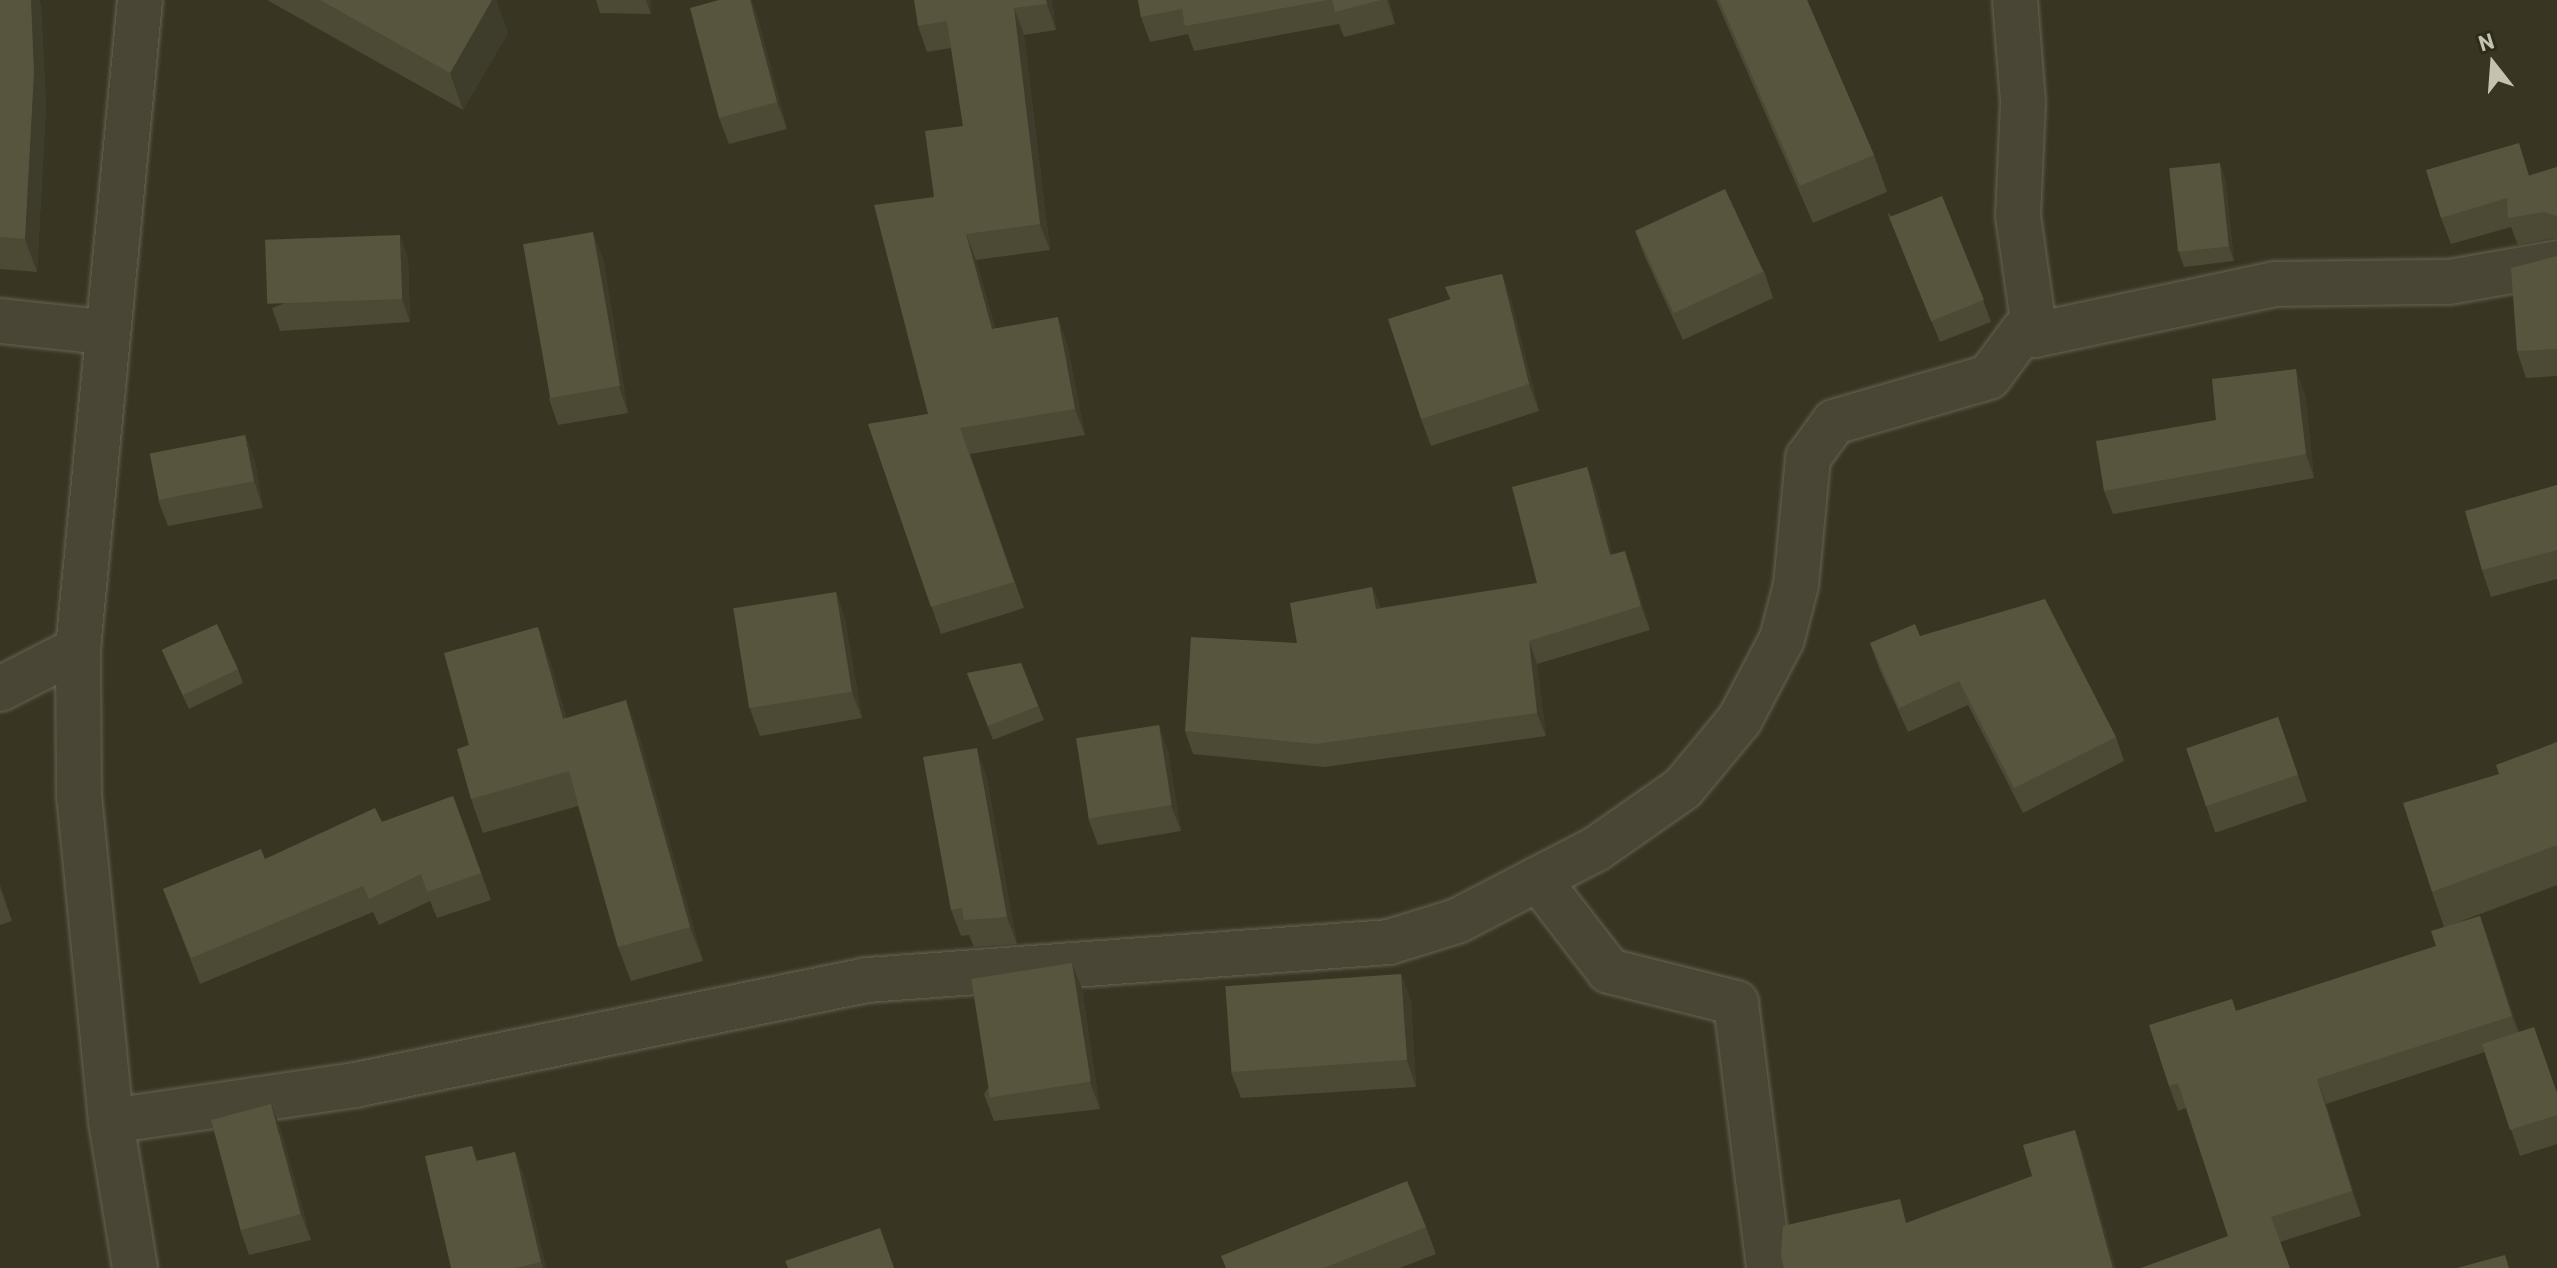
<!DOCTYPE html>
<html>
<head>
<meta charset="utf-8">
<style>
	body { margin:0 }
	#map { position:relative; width:2557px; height:1268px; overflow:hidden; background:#383522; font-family:Barlow,sans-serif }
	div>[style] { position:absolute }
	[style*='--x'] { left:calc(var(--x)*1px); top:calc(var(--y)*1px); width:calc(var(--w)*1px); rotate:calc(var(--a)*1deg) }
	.roads { filter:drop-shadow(0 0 2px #676453) drop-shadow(0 0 2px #676453) }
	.minor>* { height:44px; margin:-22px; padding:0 22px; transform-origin:22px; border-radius:22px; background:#494635 }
	.wall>* { inset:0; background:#4c4935; transform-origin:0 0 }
	.shaded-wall>* { inset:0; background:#3e3c2b }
	.building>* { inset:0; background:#58553e; transform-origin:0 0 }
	span { translate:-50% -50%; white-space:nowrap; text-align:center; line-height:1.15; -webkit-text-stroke:6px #2d2b1b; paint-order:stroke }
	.north { position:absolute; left:2453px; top:24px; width:80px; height:80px; -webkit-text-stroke:6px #2d2b1b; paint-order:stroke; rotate:343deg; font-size:22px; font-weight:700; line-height:32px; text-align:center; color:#c5c3b0 }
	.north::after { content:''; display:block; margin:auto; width:28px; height:36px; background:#c5c3b0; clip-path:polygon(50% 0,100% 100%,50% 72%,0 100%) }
</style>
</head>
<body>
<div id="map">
	<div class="roads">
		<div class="minor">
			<i style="--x:2015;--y:0;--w:102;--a:85.5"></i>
			<i style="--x:2023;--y:102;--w:114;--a:92.5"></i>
			<i style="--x:2018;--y:216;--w:120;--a:81.9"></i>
			<i style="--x:0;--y:321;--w:104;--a:6.1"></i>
			<i style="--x:0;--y:689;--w:88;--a:-27.1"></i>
			<i style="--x:1538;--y:879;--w:116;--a:52.3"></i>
			<i style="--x:1609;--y:971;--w:131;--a:14.1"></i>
			<i style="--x:1736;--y:1003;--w:267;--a:82.9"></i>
			<i style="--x:111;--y:1121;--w:247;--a:-8.4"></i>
			<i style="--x:355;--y:1085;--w:523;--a:-11.59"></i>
			<i style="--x:867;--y:980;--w:523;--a:-4.16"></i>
			<i style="--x:1389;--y:942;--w:71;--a:-17.2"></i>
			<i style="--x:1457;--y:921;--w:157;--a:-27.4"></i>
			<i style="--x:1596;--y:849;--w:106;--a:-35"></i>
			<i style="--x:1683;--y:788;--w:89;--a:-50.4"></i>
			<i style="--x:1740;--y:719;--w:90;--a:-62.3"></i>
			<i style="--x:1782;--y:639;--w:56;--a:-75.5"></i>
			<i style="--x:1796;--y:585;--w:128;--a:-84.6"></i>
			<i style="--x:1808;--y:458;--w:44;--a:-54.2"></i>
			<i style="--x:1834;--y:422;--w:161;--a:-16.2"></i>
			<i style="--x:1989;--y:377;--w:57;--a:-53.5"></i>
			<i style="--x:2023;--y:331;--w:13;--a:18"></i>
			<i style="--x:2035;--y:335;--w:244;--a:-12"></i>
			<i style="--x:2274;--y:284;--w:175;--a:-0.7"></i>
			<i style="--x:2449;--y:282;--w:110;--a:-10"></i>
			<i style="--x:135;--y:1268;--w:149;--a:-99.3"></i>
			<i style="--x:111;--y:1121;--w:326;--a:-95.6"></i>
			<i style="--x:79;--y:797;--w:148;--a:-90.4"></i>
			<i style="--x:78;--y:649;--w:652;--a:-84.54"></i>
		</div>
	</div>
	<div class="wall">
		<i style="clip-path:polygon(0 0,39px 0,41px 6px,46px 105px,37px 272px,0 269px)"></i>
		<i style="clip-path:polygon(267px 0,496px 0,508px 33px,463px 110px)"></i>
		<i style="clip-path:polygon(596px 0,651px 0,651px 14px,600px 13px)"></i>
		<i style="clip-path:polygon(719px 0,751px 0,758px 19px,787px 129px,729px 144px,719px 118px)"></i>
		<i style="clip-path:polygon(1052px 0,1056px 30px,1024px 35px,1050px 250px,976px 260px,995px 328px,1067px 343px,1085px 435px,970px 454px,1024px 608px,941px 634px,868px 424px,928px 414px,934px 197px,963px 126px,951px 48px,927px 52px,918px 26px)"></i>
		<i style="clip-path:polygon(1138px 0,1389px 0,1395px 24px,1344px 37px,1339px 24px,1194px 51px,1188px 34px,1150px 42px,1141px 17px)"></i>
		<i style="clip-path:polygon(1716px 0,1807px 0,1874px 155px,1887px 192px,1813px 223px)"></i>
		<i style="clip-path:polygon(2557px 167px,2557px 239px,2553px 238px,2518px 245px,2511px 227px,2451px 244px,2441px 218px,2530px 175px)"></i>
		<i style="clip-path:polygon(2225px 177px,2234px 261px,2184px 267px,2179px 253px)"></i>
		<i style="clip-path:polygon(1887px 212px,1983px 300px,1991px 322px,1940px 342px)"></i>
		<i style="clip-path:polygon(1635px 231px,1764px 271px,1773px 298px,1683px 340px,1645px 257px)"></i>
		<i style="clip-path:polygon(2557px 256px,2557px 376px,2526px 378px,2517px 351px)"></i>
		<i style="clip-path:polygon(408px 257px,410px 322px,280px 331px,272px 308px)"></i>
		<i style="clip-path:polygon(603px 258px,628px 413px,558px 425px,549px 399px)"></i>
		<i style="clip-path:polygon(1502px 274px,1511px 300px,1539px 411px,1431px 446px,1421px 419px,1450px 299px,1445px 287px)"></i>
		<i style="clip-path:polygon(2305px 393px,2314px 478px,2113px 514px,2104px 491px,2216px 420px)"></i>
		<i style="clip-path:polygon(245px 435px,255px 462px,263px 508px,168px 526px,158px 500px)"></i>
		<i style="clip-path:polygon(1587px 467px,1596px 491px,1612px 555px,1633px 574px,1650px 630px,1537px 664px,1546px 736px,1324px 767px,1193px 754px,1185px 731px,1372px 587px,1380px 608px,1537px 583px)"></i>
		<i style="clip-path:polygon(2557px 485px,2557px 579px,2491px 597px,2482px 570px)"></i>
		<i style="clip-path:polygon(836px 592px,845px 619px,862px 718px,760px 736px,750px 709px)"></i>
		<i style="clip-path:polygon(1920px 636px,2116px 737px,2124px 761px,2023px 813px,1968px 705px,1908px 732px,1879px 668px,1870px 643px)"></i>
		<i style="clip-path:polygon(162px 650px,238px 669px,243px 683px,189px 709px,168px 664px)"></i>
		<i style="clip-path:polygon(550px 661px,566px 718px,639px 735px,703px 961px,631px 981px,618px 947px,578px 806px,483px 833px,471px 799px,469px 745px)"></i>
		<i style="clip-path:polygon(1021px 663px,1044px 720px,993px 740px,967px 673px)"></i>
		<i style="left:2278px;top:717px;width:89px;height:97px;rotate:71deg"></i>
		<i style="clip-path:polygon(1159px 725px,1168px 752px,1181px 831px,1098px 845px,1088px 818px)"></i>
		<i style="clip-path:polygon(2557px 742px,2557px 885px,2451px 925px,2480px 916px,2519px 1032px,2557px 1092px,2557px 1144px,2520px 1156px,2485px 1052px,2326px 1104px,2361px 1216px,2280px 1242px,2228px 1236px,2186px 1108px,2178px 1111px,2169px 1086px,2236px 1011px,2436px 946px,2444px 927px,2432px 892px,2499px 774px)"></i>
		<i style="clip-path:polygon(986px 774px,1017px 944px,974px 947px,969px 935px,961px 936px,951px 910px)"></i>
		<i style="clip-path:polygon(453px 796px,491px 900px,437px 918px,430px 901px,379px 925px,373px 912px,200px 984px,163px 889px,265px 859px,382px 822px)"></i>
		<i style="clip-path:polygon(0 884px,12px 921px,0 925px)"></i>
		<i style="clip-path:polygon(1072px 963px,1082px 989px,1100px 1109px,994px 1121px,984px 1094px)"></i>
		<i style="clip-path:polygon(1401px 974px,1411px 1001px,1416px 1087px,1241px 1098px,1231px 1072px)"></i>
		<i style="clip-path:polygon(281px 1130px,311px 1240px,249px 1255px,240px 1229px)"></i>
		<i style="clip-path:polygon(472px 1146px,477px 1161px,515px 1152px,525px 1179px,546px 1268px,451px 1268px)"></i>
		<i style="clip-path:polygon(1426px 1227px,1436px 1254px,1400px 1268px,1225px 1268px)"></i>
	</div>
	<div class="shaded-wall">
		<i style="clip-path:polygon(31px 0,39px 0,41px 6px,46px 105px,37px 272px,25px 239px)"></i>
		<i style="clip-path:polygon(492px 0,496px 0,508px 33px,463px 110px,450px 73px)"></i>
		<i style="clip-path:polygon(646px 0,651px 0,651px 14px)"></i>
		<i style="clip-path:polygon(750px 0,758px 19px,787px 129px,777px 102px)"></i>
		<i style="clip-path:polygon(1046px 0,1052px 0,1056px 30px,1047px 4px)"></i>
		<i style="clip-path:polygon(1387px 0,1389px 0,1395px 24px)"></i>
		<i style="clip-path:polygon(1014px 8px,1024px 35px,1050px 250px,1040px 224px)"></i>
		<i style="clip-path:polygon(2220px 163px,2225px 177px,2234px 261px,2229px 247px)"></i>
		<i style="clip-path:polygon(593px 232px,603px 258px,628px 413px,619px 386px)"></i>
		<i style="clip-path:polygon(966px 234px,976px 260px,1002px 355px,992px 329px)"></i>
		<i style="clip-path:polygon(400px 235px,408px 257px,410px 322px,402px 299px)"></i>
		<i style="clip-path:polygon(1502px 274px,1511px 300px,1539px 411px,1529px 384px)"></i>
		<i style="clip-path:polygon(1058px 317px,1067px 343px,1085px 435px,1075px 409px)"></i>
		<i style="clip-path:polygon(2296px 369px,2305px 393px,2314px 478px,2306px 454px)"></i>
		<i style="clip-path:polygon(245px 435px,255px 462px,263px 508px,254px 481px)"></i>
		<i style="clip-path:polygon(1587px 467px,1596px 491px,1619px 579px,1610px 555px)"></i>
		<i style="clip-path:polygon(1625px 551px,1633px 574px,1650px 630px,1641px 606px)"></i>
		<i style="clip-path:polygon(1372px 587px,1380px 611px,1376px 609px)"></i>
		<i style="clip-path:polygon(836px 592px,845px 619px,862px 718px,852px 692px)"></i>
		<i style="clip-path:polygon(538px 627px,550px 661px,575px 753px,563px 719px)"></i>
		<i style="clip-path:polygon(1529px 641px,1537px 664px,1546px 736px,1537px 713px)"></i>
		<i style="clip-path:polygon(626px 700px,639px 735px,703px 961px,690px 927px)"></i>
		<i style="clip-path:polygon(1159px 725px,1168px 752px,1181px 831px,1171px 805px)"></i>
		<i style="clip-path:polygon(977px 748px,986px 774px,1017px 944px,1007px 917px)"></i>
		<i style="clip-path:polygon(0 884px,12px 921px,0 888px)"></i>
		<i style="clip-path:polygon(2480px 916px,2489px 940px,2521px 1040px,2512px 1016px)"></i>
		<i style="clip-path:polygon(1072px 963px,1082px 989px,1100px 1109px,1090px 1082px)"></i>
		<i style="clip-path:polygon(1401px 974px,1411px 1001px,1416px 1087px,1407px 1060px)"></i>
		<i style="clip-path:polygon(2317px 1079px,2326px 1104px,2361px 1216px,2352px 1191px)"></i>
		<i style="clip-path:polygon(271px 1104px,281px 1130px,311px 1240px,301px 1214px)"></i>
		<i style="clip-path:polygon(2075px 1130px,2084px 1155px,2116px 1268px,2113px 1268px)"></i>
		<i style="clip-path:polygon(515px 1152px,525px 1179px,546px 1268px,543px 1268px,541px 1262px)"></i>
	</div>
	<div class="building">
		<i style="clip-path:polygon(0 0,31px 0,34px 72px,25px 239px,0 237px)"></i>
		<i style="clip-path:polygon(320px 0,492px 0,450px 73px)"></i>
		<i style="clip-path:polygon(719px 0,750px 0,777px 102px,719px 118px,690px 8px)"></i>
		<i style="clip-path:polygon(914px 0,1046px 0,1047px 4px,1014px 8px,1040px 224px,966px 234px,992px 329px,1058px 317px,1075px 409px,960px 428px,1014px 582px,931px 607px,868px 424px,928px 414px,874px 205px,934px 197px,925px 131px,963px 126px,947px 21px,918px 26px)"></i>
		<i style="clip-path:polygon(1138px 0,1328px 0,1185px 26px,1182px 9px,1141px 17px)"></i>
		<i style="clip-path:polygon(1332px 0,1381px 0,1335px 12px)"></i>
		<i style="clip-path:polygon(1719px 0,1807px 0,1874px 155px,1800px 186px)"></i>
		<i style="clip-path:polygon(2519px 143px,2529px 176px,2557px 167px,2557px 216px,2544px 212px,2508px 218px,2507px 198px,2441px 218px,2426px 170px)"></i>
		<i style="left:2220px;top:163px;width:84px;height:51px;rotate:84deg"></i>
		<i style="left:1725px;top:189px;width:91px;height:99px;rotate:65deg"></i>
		<i style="left:1942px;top:196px;width:112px;height:57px;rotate:68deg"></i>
		<i style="left:593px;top:232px;width:156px;height:71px;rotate:80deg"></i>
		<i style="left:400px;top:235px;width:64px;height:135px;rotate:88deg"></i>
		<i style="clip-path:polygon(2557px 256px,2557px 349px,2517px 351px,2511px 268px)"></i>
		<i style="clip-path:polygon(1502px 274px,1529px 384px,1421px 419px,1388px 319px,1451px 299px,1445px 287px)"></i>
		<i style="clip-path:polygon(2296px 369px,2306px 454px,2104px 491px,2096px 441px,2216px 420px,2212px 379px)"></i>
		<i style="left:245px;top:435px;width:47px;height:97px;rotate:79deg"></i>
		<i style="clip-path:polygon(1587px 467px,1610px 555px,1625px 551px,1641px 606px,1529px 641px,1537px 713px,1315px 744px,1185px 731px,1191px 637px,1297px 643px,1290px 603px,1372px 587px,1376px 609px,1537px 583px,1512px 487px)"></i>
		<i style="clip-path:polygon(2557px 485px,2557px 550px,2482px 570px,2465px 511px)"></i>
		<i style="left:836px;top:592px;width:101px;height:104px;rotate:81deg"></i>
		<i style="clip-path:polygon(2045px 599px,2116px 737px,2014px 788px,1959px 681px,1899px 708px,1870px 643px,1915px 624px,1920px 636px)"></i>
		<i style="left:217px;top:624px;width:50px;height:61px;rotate:65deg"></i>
		<i style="clip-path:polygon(538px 627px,563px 719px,626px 700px,690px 927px,618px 947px,569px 771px,471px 799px,457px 749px,469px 745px,444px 653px)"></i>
		<i style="clip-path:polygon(1021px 663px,1038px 706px,988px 726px,967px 673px)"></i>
		<i style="left:2278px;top:717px;width:61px;height:97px;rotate:71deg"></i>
		<i style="left:1159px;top:725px;width:81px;height:84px;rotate:81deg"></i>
		<i style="clip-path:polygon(2557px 742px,2557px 845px,2432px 892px,2403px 803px,2499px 774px,2496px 765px)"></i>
		<i style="clip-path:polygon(977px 748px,1007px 917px,964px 920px,962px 908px,951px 910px,923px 757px)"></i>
		<i style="clip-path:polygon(453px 796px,481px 873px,427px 892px,421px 874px,369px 899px,363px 886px,191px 958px,163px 889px,261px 849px,265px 859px,375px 808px,382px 822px)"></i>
		<i style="clip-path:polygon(2480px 916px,2512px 1016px,2317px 1079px,2352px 1191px,2271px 1217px,2290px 1268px,2141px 1268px,2228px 1236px,2178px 1083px,2169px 1086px,2149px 1025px,2232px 999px,2236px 1011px,2436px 946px,2431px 931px)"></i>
		<i style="left:1072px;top:963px;width:120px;height:102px;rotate:81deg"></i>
		<i style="left:1401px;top:974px;width:86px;height:176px;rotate:86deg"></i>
		<i style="clip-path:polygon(2534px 1027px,2557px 1093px,2557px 1115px,2510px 1130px,2482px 1044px)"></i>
		<i style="left:271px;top:1104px;width:114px;height:62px;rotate:75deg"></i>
		<i style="clip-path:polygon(2075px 1130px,2113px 1268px,1784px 1268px,1781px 1256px,1783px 1226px,1900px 1199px,1906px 1223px,2032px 1176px,2023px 1145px)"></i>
		<i style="clip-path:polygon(472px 1146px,476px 1161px,515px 1152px,541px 1262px,515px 1268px,451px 1268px,425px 1156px)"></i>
		<i style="clip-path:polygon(1407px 1181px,1426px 1227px,1324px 1268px,1226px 1268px,1221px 1256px)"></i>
		<i style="clip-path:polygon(880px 1228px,894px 1268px,788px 1268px,785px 1261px)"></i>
		<i style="clip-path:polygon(2505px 1255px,2509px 1268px,2457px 1268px)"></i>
	</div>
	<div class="north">N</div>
</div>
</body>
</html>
